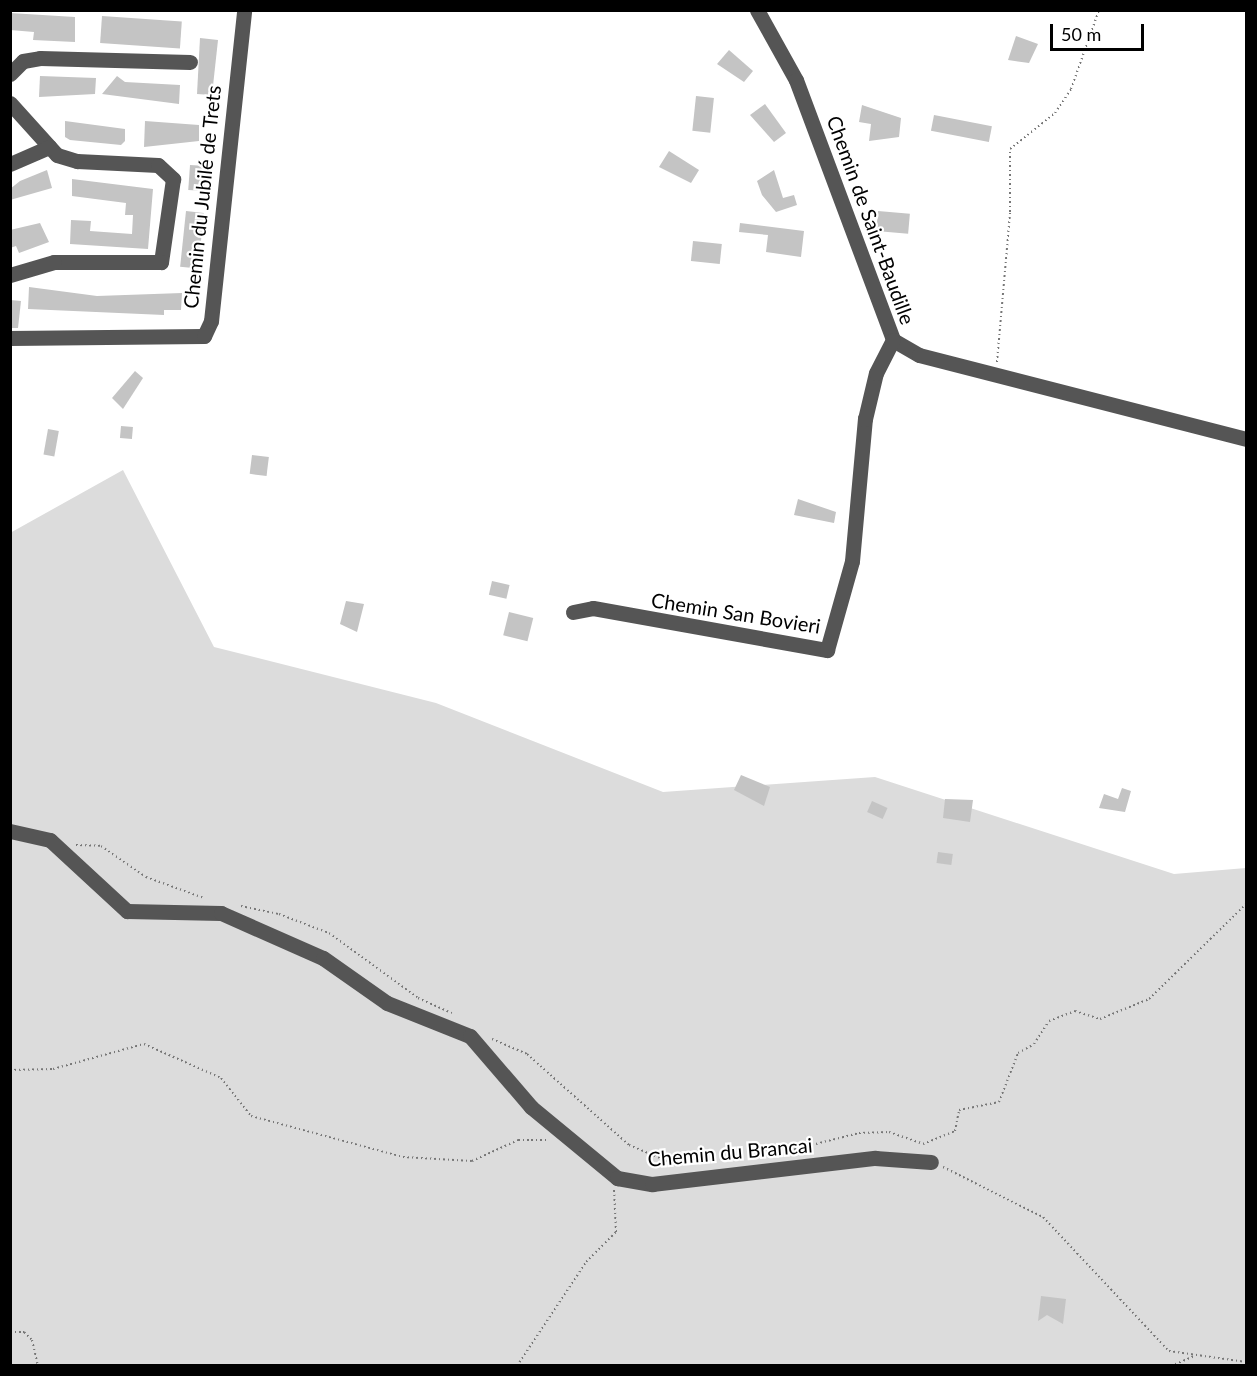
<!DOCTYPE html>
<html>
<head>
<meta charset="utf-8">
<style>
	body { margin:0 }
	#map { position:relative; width:1257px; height:1376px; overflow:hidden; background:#fff; font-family:Lato,sans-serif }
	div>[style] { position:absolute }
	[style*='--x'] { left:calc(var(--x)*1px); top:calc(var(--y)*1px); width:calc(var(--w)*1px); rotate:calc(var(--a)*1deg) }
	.green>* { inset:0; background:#dcdcdc }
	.building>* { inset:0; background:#c4c4c4; transform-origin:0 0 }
	.path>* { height:2px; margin-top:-1px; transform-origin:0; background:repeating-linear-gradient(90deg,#777 0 1.5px,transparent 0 4.5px) }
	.minor>* { height:15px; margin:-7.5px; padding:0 7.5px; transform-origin:7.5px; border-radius:7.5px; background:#555 }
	span { translate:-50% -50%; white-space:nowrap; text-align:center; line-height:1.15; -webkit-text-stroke:4.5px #fff; paint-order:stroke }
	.street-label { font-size:20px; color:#000 }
	.frame { position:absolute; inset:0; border:12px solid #000; pointer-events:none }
	.scale { position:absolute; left:1050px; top:24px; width:94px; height:27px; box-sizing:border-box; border:3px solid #000; border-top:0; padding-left:8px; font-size:18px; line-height:21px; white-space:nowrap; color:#000; -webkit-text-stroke:4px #fff; paint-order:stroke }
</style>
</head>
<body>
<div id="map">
	<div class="green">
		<i style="clip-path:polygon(123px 470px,214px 647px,436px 703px,663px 792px,875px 777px,1174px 874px,1246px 868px,1246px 1365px,11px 1365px,10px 533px)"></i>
	</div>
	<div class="building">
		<i style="clip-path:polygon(10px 13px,75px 17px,75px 42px,33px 40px,34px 32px,10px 30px)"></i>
		<i style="left:102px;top:16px;width:80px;height:27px;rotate:4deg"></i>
		<i style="clip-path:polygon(1016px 36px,1038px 44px,1029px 63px,1008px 60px)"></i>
		<i style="clip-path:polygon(200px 38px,218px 40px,212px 95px,197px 94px)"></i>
		<i style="clip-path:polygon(729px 50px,753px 71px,744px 82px,717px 64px)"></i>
		<i style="clip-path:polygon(40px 76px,96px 78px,95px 94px,39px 97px)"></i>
		<i style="clip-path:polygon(117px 76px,125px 82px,180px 85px,179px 104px,102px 94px)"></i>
		<i style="left:696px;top:96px;width:18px;height:35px;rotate:6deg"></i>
		<i style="clip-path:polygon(765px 104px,786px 133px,774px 142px,750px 115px)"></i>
		<i style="clip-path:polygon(862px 105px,901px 118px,899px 137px,869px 141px,871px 124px,859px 122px)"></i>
		<i style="left:934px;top:115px;width:59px;height:16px;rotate:11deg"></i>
		<i style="clip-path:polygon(65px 121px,125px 129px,125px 141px,121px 145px,70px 140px,65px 137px)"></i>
		<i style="clip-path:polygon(145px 121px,199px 125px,199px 141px,144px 147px)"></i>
		<i style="clip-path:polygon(669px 151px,699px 170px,691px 183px,659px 167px)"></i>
		<i style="left:190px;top:165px;width:16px;height:25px;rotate:4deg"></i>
		<i style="clip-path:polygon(47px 170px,52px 188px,10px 200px,10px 189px,20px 181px)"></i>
		<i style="clip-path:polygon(774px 170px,783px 198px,794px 195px,797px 205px,776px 212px,762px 195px,757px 181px)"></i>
		<i style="clip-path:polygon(72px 179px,153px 189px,148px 249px,70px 244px,71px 220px,91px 221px,90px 231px,132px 234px,133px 215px,125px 215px,126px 203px,72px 196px)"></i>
		<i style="left:186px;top:211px;width:18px;height:56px;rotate:6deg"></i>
		<i style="left:878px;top:211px;width:32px;height:20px;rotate:5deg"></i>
		<i style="clip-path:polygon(40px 223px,49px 242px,19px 253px,16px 246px,10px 248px,10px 230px)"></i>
		<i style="clip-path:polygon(740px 223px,804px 231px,801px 257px,766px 252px,768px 235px,739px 232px)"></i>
		<i style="left:693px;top:241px;width:29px;height:20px;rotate:6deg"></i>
		<i style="clip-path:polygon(29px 287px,97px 296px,182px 293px,181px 310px,164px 310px,164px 315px,28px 309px)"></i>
		<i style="clip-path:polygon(10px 300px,21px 301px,18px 328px,10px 328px)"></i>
		<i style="clip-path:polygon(135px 371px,143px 378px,123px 409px,112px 398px)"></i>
		<i style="left:121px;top:426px;width:12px;height:12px;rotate:5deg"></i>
		<i style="left:48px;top:429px;width:11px;height:26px;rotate:10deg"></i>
		<i style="left:252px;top:455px;width:17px;height:19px;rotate:7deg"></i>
		<i style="clip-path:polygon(798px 499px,836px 512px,834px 523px,794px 515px)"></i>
		<i style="left:492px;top:581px;width:18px;height:14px;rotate:13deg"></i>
		<i style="clip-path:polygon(346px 601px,364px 604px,357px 632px,340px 624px)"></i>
		<i style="left:509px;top:612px;width:25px;height:24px;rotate:14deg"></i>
		<i style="clip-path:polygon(741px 775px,770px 787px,764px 806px,734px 790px)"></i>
		<i style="clip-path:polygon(1122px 788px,1131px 791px,1125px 812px,1099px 808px,1104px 794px,1118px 799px)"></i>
		<i style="clip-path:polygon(945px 799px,973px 800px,970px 822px,943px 818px)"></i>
		<i style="left:872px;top:801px;width:17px;height:12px;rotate:24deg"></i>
		<i style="left:938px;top:852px;width:15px;height:11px;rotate:8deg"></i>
		<i style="clip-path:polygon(1041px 1296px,1066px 1299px,1063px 1324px,1047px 1315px,1038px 1321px)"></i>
	</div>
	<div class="path">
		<i style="--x:997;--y:362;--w:151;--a:-85"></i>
		<i style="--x:1010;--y:212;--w:63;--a:-90"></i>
		<i style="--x:1010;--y:149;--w:58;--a:-38.7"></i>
		<i style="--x:1055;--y:113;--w:29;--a:-56"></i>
		<i style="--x:1071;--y:89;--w:84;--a:-70.5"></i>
		<i style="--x:76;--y:845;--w:25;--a:2"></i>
		<i style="--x:101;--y:846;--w:55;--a:34.6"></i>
		<i style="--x:146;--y:877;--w:62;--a:19.9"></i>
		<i style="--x:241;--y:906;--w:39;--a:12"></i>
		<i style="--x:279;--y:914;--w:53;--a:20.8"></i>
		<i style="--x:329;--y:933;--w:110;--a:36.1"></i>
		<i style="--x:418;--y:998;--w:37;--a:24"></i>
		<i style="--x:492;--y:1039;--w:38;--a:23"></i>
		<i style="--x:527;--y:1054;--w:137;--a:41.7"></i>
		<i style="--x:629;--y:1145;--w:54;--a:22.8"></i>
		<i style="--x:10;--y:1070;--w:43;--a:-1.3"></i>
		<i style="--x:53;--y:1069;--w:94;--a:-15.4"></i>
		<i style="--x:144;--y:1044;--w:84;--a:23.8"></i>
		<i style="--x:221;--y:1078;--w:48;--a:51.7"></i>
		<i style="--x:251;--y:1116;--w:157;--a:15.1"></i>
		<i style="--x:403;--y:1157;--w:69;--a:3.3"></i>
		<i style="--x:472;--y:1161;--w:51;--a:-24.5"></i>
		<i style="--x:518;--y:1140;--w:29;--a:0"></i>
		<i style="--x:768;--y:1156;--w:94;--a:-14.2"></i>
		<i style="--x:859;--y:1133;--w:30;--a:-2"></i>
		<i style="--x:889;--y:1132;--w:36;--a:19"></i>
		<i style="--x:923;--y:1144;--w:35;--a:-22"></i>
		<i style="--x:955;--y:1131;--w:21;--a:-79"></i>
		<i style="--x:959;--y:1110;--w:41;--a:-11.3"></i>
		<i style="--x:999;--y:1102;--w:53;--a:-68.8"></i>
		<i style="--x:1018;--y:1053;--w:18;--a:-29"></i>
		<i style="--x:1034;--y:1044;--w:27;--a:-57"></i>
		<i style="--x:1049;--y:1021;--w:28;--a:-21"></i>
		<i style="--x:1075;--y:1011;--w:26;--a:18"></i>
		<i style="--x:1100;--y:1019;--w:53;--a:-22.2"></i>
		<i style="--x:1149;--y:999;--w:136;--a:-44.4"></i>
		<i style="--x:943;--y:1167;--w:112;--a:26.6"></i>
		<i style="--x:1043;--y:1217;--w:184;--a:46.8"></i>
		<i style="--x:1169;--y:1351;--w:78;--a:8.1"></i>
		<i style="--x:10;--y:1332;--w:14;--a:0"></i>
		<i style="--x:24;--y:1332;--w:11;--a:45"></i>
		<i style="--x:32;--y:1340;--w:27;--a:77"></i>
		<i style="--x:517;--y:1366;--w:125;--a:-56.4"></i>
		<i style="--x:586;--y:1262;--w:42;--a:-45"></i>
		<i style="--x:616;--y:1232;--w:42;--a:-92.7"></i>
		<i style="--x:1171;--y:1366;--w:25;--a:-23"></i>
	</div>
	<div class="minor">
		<i style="--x:757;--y:10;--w:80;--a:60.9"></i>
		<i style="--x:796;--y:80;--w:278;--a:69.5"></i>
		<i style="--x:893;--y:340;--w:30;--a:30"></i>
		<i style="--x:919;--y:355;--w:338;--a:14.4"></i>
		<i style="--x:10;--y:74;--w:18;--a:-45"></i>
		<i style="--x:23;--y:61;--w:17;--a:-10"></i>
		<i style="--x:40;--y:58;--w:150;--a:1.5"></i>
		<i style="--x:10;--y:103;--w:70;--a:47.9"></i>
		<i style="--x:57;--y:155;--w:21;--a:17"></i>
		<i style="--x:77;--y:161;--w:81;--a:2.8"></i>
		<i style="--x:158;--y:165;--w:21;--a:43"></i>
		<i style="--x:173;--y:179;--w:84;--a:98.2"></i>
		<i style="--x:161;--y:262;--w:107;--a:180"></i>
		<i style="--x:54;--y:262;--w:46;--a:163.5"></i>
		<i style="--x:10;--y:164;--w:43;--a:-23.6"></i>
		<i style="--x:10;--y:338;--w:194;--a:-0.6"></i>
		<i style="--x:204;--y:336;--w:17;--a:-65"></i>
		<i style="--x:211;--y:321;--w:313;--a:-83.9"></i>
		<i style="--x:573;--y:612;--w:20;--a:-11"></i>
		<i style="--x:593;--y:608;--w:238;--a:10.2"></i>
		<i style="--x:827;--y:650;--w:92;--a:-74.3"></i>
		<i style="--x:852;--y:561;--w:143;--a:-84.8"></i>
		<i style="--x:865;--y:419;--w:47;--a:-76.6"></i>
		<i style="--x:876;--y:373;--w:37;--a:-63"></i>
		<i style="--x:10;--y:831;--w:41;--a:12.7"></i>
		<i style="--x:50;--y:840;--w:105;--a:42.7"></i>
		<i style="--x:127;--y:911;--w:94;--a:1.2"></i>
		<i style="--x:221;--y:913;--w:111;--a:23.8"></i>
		<i style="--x:323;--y:958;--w:78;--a:35.1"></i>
		<i style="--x:387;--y:1003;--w:89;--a:21.7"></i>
		<i style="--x:470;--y:1036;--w:94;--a:49.3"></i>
		<i style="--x:531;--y:1107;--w:112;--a:39.5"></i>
		<i style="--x:617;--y:1178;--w:36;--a:10"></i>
		<i style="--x:652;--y:1184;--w:225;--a:-6.7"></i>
		<i style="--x:875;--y:1158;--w:56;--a:4.1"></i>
	</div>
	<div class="street-label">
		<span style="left:202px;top:197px;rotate:-84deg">Chemin du Jubilé de Trets</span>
		<span style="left:871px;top:220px;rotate:70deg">Chemin de Saint-Baudille</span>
		<span style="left:736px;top:613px;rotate:9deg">Chemin San Bovieri</span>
		<span style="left:730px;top:1152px;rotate:-5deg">Chemin du Brancai</span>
	</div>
	<div class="frame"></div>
	<div class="scale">50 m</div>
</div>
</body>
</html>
